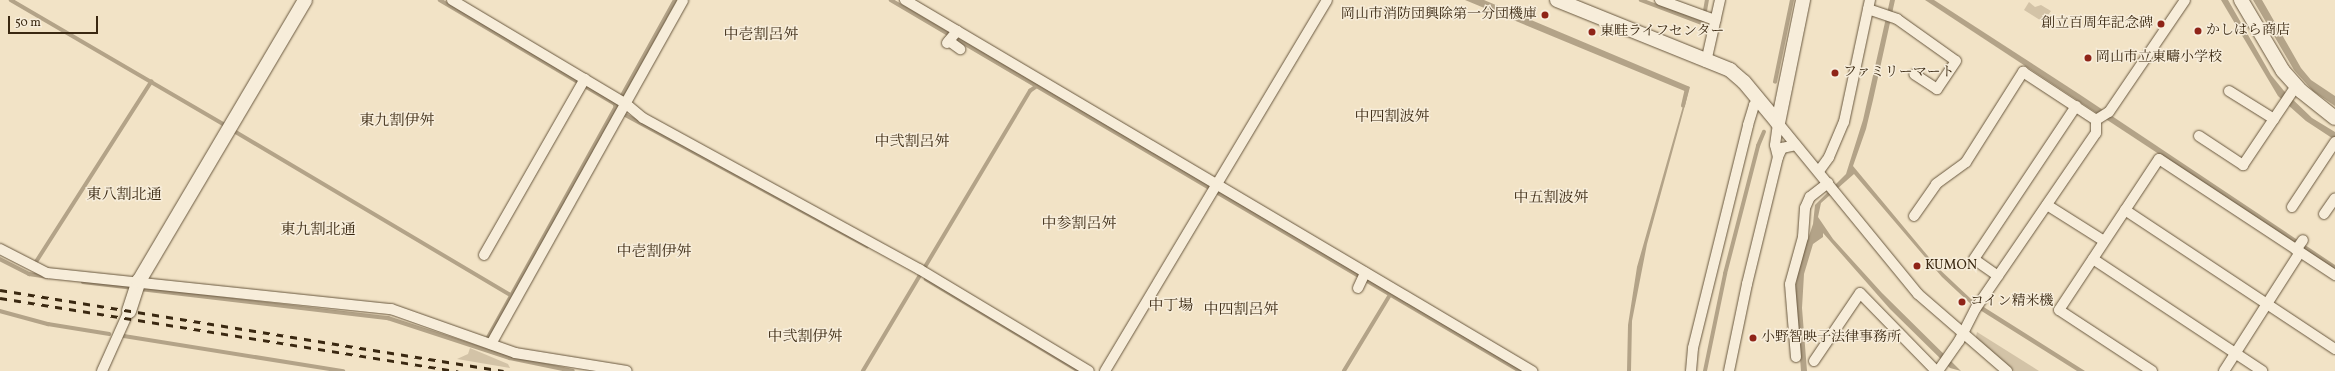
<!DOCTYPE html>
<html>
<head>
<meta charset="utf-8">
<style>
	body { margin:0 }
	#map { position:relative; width:2335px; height:371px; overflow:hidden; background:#f2e3c6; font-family:Vollkorn,"Noto Serif JP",serif }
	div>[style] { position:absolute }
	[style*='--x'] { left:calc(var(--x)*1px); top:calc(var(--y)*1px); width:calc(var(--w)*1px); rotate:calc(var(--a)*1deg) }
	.green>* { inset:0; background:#d3c3a7 }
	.water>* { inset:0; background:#b3a388 }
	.stream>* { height:3.5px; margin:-1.75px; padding:0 1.75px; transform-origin:1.75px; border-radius:1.75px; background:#b3a388 }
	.roads { filter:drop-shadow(0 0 1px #68573e) drop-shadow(0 0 1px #68573e) }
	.street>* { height:10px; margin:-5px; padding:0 5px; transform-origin:5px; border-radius:5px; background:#f7edda }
	.secondary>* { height:14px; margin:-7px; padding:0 7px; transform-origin:7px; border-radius:7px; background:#f7edda }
	.rail>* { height:3px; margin-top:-1.5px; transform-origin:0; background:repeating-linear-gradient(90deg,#3a2811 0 7px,transparent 0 14px) }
	.dots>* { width:11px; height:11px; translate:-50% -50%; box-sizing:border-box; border:2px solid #f7edda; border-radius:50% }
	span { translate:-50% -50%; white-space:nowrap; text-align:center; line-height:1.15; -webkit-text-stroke:3px #f7edda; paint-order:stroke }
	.poi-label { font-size:14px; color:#3a2811 }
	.right { translate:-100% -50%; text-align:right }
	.left { translate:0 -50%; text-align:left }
	.neighbourhood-label { font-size:15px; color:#3a2811 }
	.scale { position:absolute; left:8px; top:16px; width:90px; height:18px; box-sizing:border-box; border:2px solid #3a2811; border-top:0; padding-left:5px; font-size:12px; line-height:14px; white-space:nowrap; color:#3a2811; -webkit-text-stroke:3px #f7edda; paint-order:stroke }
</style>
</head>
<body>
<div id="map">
	<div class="green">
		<i style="clip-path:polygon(2029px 2px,2035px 7px,2041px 5px,2051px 11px,2043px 22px,2024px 10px)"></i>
		<i style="clip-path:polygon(1977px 332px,2039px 371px,2014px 371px,1975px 341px)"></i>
		<i style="clip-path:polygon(470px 348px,508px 364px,510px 368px,457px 359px,468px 354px)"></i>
	</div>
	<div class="water">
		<i style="clip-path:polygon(1465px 0,1484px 0,1690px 87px,1647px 244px,1632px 321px,1631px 371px,1627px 371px,1628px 325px,1637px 267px,1687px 92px)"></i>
		<i style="clip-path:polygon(1890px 0,1895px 0,1873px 100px,1866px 129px,1853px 166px,1937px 267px,1971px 299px,2085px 371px,2077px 371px,1972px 305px,1942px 277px,1854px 174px,1821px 203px,1818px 217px,1833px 239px,1882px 293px,1961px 371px,1950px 368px,1890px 309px,1823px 233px,1823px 237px,1813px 244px,1804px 274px,1802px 308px,1807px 371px,1801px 371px,1795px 291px,1798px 269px,1813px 224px,1815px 205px,1846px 174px,1863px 120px)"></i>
		<i style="clip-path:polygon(1925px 0,1934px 0,2079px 94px,2335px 265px,2335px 270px)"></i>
		<i style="clip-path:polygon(2221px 0,2228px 0,2271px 75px,2284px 91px,2312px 118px,2335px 132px,2335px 140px,2306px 121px,2278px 96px)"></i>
		<i style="clip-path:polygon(2253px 0,2262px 0,2301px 68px,2311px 80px,2335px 96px,2335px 106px,2313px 91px,2294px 70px)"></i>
	</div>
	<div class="stream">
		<i style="--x:11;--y:0;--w:246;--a:30.3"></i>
		<i style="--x:440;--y:0;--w:204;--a:30.7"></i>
		<i style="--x:615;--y:104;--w:5;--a:68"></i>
		<i style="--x:891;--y:0;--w:730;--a:30.53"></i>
		<i style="--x:1641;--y:0;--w:65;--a:20.7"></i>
		<i style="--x:1702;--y:23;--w:4;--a:-76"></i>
		<i style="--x:1705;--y:11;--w:11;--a:-80"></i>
		<i style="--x:1775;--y:82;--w:84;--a:-78.3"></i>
		<i style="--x:1683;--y:106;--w:18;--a:-77"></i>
		<i style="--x:622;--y:113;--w:279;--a:28.5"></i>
		<i style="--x:236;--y:132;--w:319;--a:30.7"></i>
		<i style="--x:0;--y:259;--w:33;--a:27"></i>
		<i style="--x:29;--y:274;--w:18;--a:9"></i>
		<i style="--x:36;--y:262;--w:214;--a:-57.4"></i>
		<i style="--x:926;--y:279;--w:179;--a:31"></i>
		<i style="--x:83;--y:282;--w:51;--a:6.7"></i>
		<i style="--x:140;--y:289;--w:250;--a:6.7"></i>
		<i style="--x:388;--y:318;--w:128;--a:18.2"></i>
		<i style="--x:510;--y:358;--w:64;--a:11.7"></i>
		<i style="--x:0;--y:311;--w:50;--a:15.2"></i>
		<i style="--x:48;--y:324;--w:62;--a:9.3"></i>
		<i style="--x:124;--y:336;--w:222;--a:9.1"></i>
		<i style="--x:486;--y:341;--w:390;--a:-61"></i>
		<i style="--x:863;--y:371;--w:326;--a:-59.2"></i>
		<i style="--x:1030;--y:91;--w:9;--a:-36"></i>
		<i style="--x:1344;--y:371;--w:89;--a:-58.8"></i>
		<i style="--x:1705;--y:371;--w:99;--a:-78.3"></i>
		<i style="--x:1725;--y:274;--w:132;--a:-75.5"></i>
		<i style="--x:1758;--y:146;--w:15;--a:-67"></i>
	</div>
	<div class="roads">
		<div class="street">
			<i style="--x:452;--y:0;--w:201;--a:30.8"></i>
			<i style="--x:625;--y:103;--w:23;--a:40"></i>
			<i style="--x:643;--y:118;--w:315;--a:28.7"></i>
			<i style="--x:919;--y:269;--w:198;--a:31"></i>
			<i style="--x:905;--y:0;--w:729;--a:30.61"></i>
			<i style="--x:1660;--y:0;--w:59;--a:20"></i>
			<i style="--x:1868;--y:9;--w:31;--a:19"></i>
			<i style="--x:1897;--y:19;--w:72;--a:35.4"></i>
			<i style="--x:1956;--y:61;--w:34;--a:124"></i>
			<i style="--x:1937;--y:89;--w:27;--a:-147"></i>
			<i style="--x:949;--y:41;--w:14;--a:36"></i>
			<i style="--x:947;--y:43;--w:16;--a:-50"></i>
			<i style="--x:1706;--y:62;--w:64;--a:-77.3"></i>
			<i style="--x:2229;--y:91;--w:53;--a:31.9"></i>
			<i style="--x:1778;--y:123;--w:221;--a:50.7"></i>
			<i style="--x:1918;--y:294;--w:118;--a:40.9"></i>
			<i style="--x:2199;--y:136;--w:53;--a:33.4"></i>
			<i style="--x:2243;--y:165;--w:95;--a:-56.1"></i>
			<i style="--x:1778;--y:157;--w:10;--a:-66"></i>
			<i style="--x:1782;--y:148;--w:14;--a:-12"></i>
			<i style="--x:1819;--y:171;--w:17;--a:-54"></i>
			<i style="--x:1829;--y:157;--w:38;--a:-67"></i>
			<i style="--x:1844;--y:122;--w:125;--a:-78"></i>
			<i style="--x:2047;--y:205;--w:67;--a:32.3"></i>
			<i style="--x:2292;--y:207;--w:78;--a:-56.5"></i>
			<i style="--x:2125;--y:210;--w:252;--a:33.5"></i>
			<i style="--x:2324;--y:214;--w:19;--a:-55"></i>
			<i style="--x:1914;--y:216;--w:39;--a:-55"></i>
			<i style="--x:1936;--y:184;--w:37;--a:-36"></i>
			<i style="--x:1966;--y:162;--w:107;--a:-57.7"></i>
			<i style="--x:2023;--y:72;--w:87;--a:33.3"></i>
			<i style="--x:0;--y:249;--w:53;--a:27.1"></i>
			<i style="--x:47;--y:273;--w:346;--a:6"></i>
			<i style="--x:391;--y:309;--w:132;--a:19.5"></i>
			<i style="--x:515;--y:353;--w:113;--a:9.1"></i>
			<i style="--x:2296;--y:250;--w:12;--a:-55"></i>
			<i style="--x:484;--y:255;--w:203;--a:-60.2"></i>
			<i style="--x:2093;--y:259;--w:203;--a:33.5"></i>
			<i style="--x:1998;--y:276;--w:29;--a:-145"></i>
			<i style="--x:1974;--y:259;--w:184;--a:-56.3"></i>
			<i style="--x:1358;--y:288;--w:17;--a:-65"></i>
			<i style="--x:491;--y:344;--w:394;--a:-60.8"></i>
			<i style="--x:1796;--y:357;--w:73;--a:-94.7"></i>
			<i style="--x:1790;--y:284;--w:49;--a:-74.5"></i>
			<i style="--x:1803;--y:237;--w:29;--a:-86"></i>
			<i style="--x:1805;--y:208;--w:12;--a:-66"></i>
			<i style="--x:1810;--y:197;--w:23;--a:-38"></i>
			<i style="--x:1814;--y:361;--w:82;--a:-55.9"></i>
			<i style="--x:1860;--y:293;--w:109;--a:45.7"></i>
			<i style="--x:102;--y:371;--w:66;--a:-65.8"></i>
			<i style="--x:1105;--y:371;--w:432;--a:-59.1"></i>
			<i style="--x:1691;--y:371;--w:23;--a:-85"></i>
			<i style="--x:1693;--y:348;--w:230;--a:-76.1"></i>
			<i style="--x:1748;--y:125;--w:21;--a:-73"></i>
			<i style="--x:1754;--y:105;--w:8;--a:-40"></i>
			<i style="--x:1729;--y:371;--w:89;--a:-78.3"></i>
			<i style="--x:1747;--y:284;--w:131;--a:-76.3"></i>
			<i style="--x:1778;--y:157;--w:12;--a:-104"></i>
			<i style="--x:1775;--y:145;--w:22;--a:-82"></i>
			<i style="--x:1938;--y:371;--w:37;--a:-55"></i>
			<i style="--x:1959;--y:341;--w:37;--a:-63"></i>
			<i style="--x:1976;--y:308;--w:212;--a:-55.6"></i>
			<i style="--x:2096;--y:133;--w:13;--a:-90"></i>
			<i style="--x:2096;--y:120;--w:15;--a:-32"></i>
			<i style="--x:2109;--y:112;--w:135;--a:-55.8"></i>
			<i style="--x:2152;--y:371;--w:111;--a:-146.7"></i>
			<i style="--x:2059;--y:310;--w:181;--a:-56.5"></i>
			<i style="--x:2159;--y:159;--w:211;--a:33.4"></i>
			<i style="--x:2224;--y:371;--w:141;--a:-57.4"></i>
		</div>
		<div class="secondary">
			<i style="--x:1557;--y:0;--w:187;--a:22"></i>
			<i style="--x:1730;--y:70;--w:18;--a:41"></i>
			<i style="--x:1744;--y:82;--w:53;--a:50.3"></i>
			<i style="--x:2241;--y:0;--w:82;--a:59.4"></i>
			<i style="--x:2283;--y:71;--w:27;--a:48"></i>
			<i style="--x:2301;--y:91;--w:43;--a:38.5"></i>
			<i style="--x:1778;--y:123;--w:126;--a:-78.5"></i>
			<i style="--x:129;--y:311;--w:32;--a:-72"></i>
			<i style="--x:139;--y:281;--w:326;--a:-59.4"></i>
		</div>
	</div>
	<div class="rail">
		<i style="--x:0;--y:290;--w:510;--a:9.13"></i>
		<i style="--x:0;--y:298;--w:464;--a:9.1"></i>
	</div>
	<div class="dots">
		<i style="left:1545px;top:15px;background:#8f2418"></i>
		<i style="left:2161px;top:24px;background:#8f2418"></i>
		<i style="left:2198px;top:31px;background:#8f2418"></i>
		<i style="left:1592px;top:32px;background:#8f2418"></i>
		<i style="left:2088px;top:58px;background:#8f2418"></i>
		<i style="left:1835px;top:73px;background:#8f2418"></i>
		<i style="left:1917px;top:266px;background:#8f2418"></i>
		<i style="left:1962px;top:302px;background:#8f2418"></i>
		<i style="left:1753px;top:338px;background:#8f2418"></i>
	</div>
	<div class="poi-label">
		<span class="right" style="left:1537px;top:15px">岡山市消防団興除第一分団機庫</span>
		<span class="right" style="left:2153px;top:24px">創立百周年記念碑</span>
		<span class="left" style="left:2206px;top:31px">かしはら商店</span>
		<span class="left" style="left:1600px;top:32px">東畦ライフセンター</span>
		<span class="left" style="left:2096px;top:58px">岡山市立東疇小学校</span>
		<span class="left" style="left:1843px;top:73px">ファミリーマート</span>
		<span class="left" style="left:1925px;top:266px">KUMON</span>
		<span class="left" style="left:1970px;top:302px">コイン精米機</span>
		<span class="left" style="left:1761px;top:338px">小野智映子法律事務所</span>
	</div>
	<div class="neighbourhood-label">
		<span style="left:761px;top:36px">中壱割呂舛</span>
		<span style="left:1392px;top:118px">中四割波舛</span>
		<span style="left:397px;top:122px">東九割伊舛</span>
		<span style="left:912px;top:143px">中弐割呂舛</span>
		<span style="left:124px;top:196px">東八割北通</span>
		<span style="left:1551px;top:199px">中五割波舛</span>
		<span style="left:1079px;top:225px">中参割呂舛</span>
		<span style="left:318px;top:231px">東九割北通</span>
		<span style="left:654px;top:253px">中壱割伊舛</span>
		<span style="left:1171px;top:307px">中丁場</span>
		<span style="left:1241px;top:311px">中四割呂舛</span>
		<span style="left:805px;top:338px">中弐割伊舛</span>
	</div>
	<div class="scale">50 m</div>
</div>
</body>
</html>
